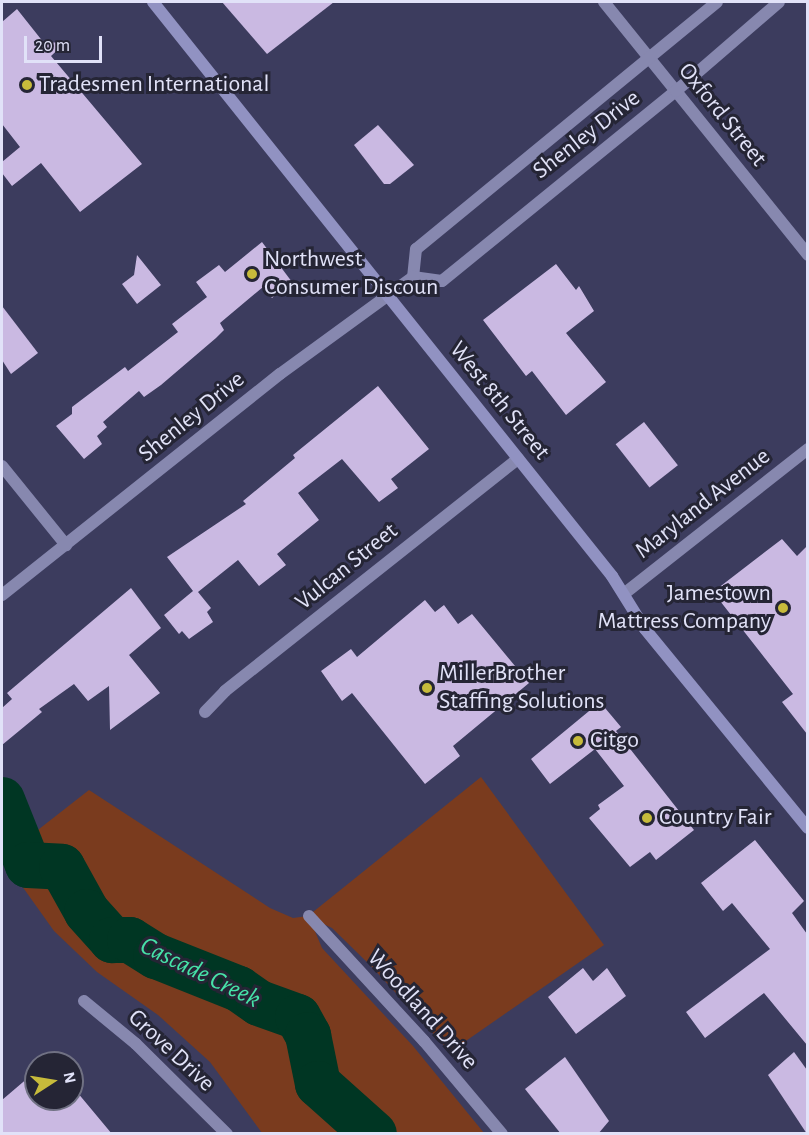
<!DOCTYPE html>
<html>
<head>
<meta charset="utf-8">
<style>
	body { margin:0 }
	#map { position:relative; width:809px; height:1135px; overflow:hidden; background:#3c3c5e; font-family:"Alegreya Sans",sans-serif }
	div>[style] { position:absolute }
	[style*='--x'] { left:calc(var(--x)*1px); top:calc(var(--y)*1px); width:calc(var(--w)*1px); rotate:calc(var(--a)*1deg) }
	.green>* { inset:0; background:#7a3b1e }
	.river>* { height:46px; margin:-23px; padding:0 23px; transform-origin:23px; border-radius:23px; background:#003623 }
	.building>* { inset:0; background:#cab9e2; transform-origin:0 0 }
	.minor>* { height:12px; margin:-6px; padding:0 6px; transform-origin:6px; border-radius:6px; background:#8788af }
	.secondary>* { height:12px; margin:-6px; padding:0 6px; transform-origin:6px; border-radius:6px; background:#9192c2 }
	.dots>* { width:16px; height:16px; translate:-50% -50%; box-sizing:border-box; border:3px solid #252535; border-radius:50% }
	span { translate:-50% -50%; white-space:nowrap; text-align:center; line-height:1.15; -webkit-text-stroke:6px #252535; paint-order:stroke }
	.poi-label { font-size:24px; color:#e1e2f8 }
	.left { translate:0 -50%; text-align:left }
	.right { translate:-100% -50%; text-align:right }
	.street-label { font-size:24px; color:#e1e2f8 }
	.water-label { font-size:26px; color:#46e2a8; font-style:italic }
	.frame { position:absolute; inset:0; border:3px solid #e1e2f8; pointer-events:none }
	.north { position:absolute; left:24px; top:1051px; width:60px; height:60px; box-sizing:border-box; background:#252535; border:2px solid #707183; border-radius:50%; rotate:78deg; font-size:16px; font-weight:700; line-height:24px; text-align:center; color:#e1e2f8 }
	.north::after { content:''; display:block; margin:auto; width:21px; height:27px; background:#c7bb3b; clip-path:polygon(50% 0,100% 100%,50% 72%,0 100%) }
	.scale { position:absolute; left:24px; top:36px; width:78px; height:27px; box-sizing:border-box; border:3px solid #e1e2f8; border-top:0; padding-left:8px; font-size:18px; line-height:21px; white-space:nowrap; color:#e1e2f8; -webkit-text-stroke:4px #252535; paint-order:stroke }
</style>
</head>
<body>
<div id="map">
	<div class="green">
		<i style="clip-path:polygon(481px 777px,604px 945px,450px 1052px,372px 967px,332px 928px,309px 917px,322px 948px,413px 1046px,484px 1133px,262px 1133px,210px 1062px,158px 1015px,97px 972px,54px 931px,2px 858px,89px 790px,270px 908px,293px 918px,308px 916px)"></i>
	</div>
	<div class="river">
		<i style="--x:2;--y:800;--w:70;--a:68.2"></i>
		<i style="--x:28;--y:865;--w:34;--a:3"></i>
		<i style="--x:62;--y:867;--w:51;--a:60.9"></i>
		<i style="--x:87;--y:912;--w:38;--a:48"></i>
		<i style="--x:112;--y:940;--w:18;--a:0"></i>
		<i style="--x:130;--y:940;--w:31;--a:32"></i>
		<i style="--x:156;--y:956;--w:89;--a:21.7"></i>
		<i style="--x:239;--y:989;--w:24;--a:35"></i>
		<i style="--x:259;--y:1003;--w:41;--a:19.7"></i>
		<i style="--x:298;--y:1017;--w:21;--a:61"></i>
		<i style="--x:308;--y:1035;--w:50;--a:78.5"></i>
		<i style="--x:318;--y:1084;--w:75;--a:41.8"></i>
	</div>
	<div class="building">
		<i style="clip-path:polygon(222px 2px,334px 2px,267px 54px)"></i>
		<i style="clip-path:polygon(17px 9px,44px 43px,66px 42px,51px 56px,142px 164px,80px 212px,41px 163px,12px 186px,2px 173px,2px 162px,20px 147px,2px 124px,2px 22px)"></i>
		<i style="clip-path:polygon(378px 125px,414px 165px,390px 184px,384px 184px,354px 145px)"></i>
		<i style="clip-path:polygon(262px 242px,292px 282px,272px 298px,263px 287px,220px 323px,224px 330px,216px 338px,161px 385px,144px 397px,139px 391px,103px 422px,107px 427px,97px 436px,102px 444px,84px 459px,56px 426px,72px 414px,72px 407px,125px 367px,128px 371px,178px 332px,172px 324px,207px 297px,196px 282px,219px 265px,225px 272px)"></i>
		<i style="clip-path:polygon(137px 255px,161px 285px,137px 304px,122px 284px,134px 275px)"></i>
		<i style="clip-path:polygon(556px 264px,576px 290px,579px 286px,594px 311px,566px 333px,606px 382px,566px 415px,532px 371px,526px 376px,483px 320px)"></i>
		<i style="clip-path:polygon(2px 306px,38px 353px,11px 374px,2px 360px)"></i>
		<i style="clip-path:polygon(378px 386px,429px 449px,391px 479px,398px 488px,379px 502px,342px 459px,298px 493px,319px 520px,277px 554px,286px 565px,259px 586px,238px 560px,198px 592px,211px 608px,207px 612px,213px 622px,189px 639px,182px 631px,179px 634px,164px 615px,193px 591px,167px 557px,246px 504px,243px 501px,295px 458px,293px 455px)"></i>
		<i style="left:644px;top:422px;width:55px;height:36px;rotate:52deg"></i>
		<i style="clip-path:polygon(782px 539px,797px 556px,807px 546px,807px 734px,782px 702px,793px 694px,713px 592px)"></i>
		<i style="clip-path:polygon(131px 588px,161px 628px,129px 655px,160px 693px,110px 730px,109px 686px,88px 701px,74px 684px,39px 709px,42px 712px,2px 745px,2px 708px,12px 699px,7px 693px)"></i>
		<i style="clip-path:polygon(425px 600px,435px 612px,444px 605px,458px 624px,472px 614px,529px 683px,453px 746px,460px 756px,425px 784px,352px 693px,342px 701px,321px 671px,351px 649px,357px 657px)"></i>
		<i style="clip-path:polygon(600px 702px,621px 727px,616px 731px,694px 830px,656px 860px,650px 852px,630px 867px,589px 818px,600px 809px,598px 805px,624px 786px,595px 749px,550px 784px,531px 759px)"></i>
		<i style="clip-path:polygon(755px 840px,804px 901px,792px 913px,807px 934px,807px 1045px,764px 993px,705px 1038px,686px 1012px,770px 949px,732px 903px,723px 911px,701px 883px)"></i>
		<i style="clip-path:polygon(583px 968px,593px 981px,607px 968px,626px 996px,576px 1034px,548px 997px)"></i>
		<i style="clip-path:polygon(794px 1052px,807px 1070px,807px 1134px,768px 1075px)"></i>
		<i style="clip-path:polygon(565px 1057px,609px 1121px,598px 1134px,561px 1134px,525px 1089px)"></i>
		<i style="clip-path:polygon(36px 1071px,36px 1099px,72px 1099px,72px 1086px,112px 1134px,2px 1134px,2px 1100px)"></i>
	</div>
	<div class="minor">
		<i style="--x:604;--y:2;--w:325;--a:51.1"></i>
		<i style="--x:717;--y:2;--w:389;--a:140.6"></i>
		<i style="--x:416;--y:249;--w:28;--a:96"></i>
		<i style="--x:413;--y:277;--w:29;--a:8"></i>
		<i style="--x:442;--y:281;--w:301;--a:-39.1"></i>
		<i style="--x:676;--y:91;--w:136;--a:-40.8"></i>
		<i style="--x:2;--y:466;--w:102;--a:51"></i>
		<i style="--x:625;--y:593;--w:233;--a:-38.2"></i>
		<i style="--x:2;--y:595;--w:355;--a:-38.5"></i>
		<i style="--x:280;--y:374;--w:165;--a:-36.1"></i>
		<i style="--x:205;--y:712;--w:29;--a:-46"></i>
		<i style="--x:225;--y:691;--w:374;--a:-38.4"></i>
		<i style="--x:309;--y:916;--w:170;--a:47.4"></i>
		<i style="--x:424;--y:1041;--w:121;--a:50"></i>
		<i style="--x:84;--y:1001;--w:67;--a:39.6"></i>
		<i style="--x:136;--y:1044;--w:128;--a:44.7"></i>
	</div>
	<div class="secondary">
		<i style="--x:153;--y:2;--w:735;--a:51.35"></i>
		<i style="--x:612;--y:576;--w:62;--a:58.1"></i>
		<i style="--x:645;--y:629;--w:257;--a:50.7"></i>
	</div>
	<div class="dots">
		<i style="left:27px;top:85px;background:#c7bb3b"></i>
		<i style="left:252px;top:274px;background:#c7bb3b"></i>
		<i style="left:783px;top:608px;background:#c7bb3b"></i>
		<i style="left:427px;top:688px;background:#c7bb3b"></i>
		<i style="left:578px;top:741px;background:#c7bb3b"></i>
		<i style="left:647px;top:818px;background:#c7bb3b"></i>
	</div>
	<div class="poi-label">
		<span class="left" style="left:39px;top:85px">Tradesmen International</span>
		<span class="left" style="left:264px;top:274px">Northwest<br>Consumer Discoun</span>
		<span class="right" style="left:771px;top:608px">Jamestown<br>Mattress Company</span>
		<span class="left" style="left:439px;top:688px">MillerBrother<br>Staffing Solutions</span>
		<span class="left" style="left:590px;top:741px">Citgo</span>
		<span class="left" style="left:659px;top:818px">Country Fair</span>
	</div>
	<div class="street-label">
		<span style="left:722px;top:115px;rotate:51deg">Oxford Street</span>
		<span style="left:587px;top:135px;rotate:-38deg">Shenley Drive</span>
		<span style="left:499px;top:401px;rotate:51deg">West 8th Street</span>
		<span style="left:192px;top:417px;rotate:-39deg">Shenley Drive</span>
		<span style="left:703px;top:504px;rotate:-38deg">Maryland Avenue</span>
		<span style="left:347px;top:567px;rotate:-39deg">Vulcan Street</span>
		<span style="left:422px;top:1010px;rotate:48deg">Woodland Drive</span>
		<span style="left:171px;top:1051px;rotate:43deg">Grove Drive</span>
	</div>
	<div class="water-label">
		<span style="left:200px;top:973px;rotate:26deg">Cascade Creek</span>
	</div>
	<div class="frame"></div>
	<div class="north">N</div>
	<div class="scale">20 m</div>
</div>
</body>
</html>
